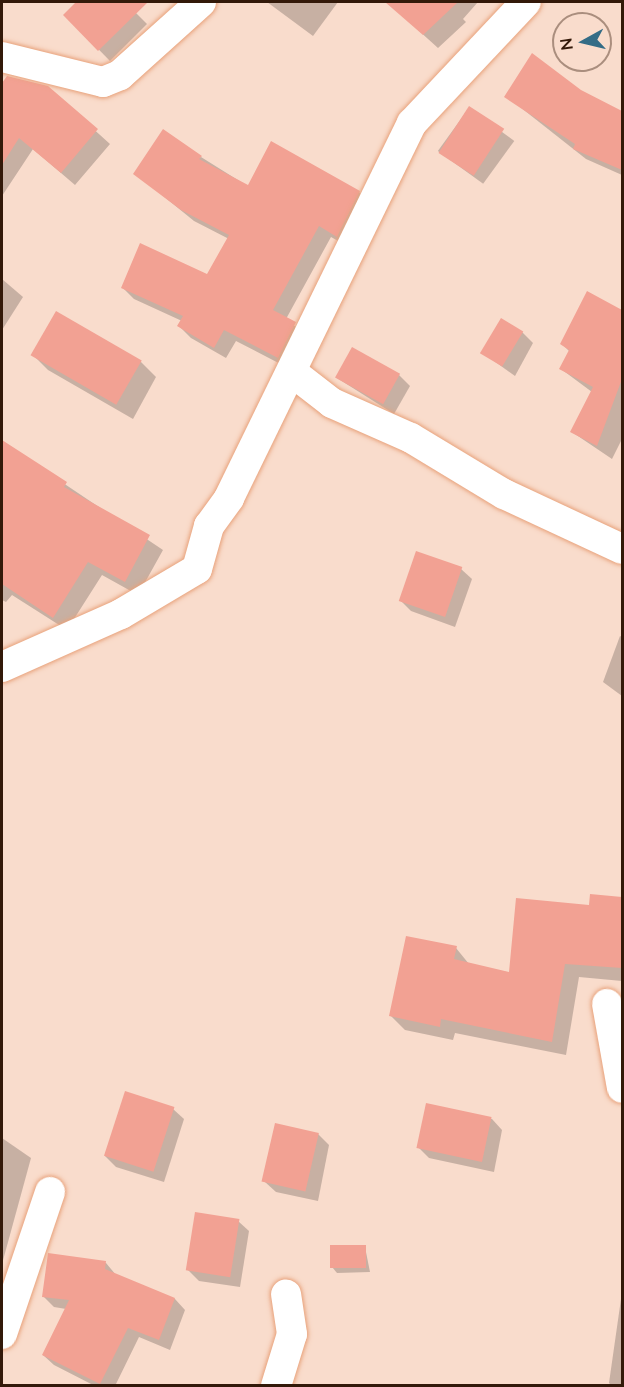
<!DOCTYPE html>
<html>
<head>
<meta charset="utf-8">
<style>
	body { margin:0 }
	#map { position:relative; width:624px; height:1387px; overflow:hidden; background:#f9dccc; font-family:Lato,sans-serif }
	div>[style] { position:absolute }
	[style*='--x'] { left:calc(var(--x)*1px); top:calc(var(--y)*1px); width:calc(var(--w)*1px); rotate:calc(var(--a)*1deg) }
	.shadow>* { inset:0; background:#0003; transform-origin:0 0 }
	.building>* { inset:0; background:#f2a193; transform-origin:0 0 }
	.roads { filter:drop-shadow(0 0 2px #e8a27b) drop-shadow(0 0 2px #e8a27b) }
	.street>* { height:30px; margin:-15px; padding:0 15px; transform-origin:15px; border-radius:15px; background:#fff }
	span { translate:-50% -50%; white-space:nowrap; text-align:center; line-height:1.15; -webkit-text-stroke:5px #f9dccc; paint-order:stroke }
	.frame { position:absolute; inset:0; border:3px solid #331909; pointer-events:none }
	.north { position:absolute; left:552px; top:12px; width:60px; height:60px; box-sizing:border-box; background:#f9dccc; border:2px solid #aa8e7e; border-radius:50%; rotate:262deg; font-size:16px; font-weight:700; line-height:24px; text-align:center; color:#331909 }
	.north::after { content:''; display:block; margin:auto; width:21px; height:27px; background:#346c86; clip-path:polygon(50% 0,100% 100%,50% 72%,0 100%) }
</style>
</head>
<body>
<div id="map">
	<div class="shadow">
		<i style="clip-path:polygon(78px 2px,125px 2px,147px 24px,110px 61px,65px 15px)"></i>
		<i style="clip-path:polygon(267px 2px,338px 2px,313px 36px)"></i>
		<i style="clip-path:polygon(387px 2px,478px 2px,463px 19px,466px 22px,438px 48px)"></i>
		<i style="clip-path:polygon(8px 78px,47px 87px,110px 144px,75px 185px,33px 149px,2px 196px,2px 85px)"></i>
		<i style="clip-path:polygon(580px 92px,622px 113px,622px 175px,586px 159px,506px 96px)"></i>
		<i style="left:469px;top:108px;width:56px;height:53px;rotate:36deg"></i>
		<i style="clip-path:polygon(201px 157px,249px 187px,359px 192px,371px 204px,349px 247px,331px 237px,286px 319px,306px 335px,290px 369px,236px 341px,226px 358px,191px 338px,179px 326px,182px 321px,134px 299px,122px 287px,208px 276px,229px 239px,194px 221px,135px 173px)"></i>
		<i style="clip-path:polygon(2px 279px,23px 297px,2px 330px)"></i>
		<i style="clip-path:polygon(587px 293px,622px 311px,622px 439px,612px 459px,572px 432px,592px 392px,561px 369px,570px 352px,562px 344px)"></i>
		<i style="clip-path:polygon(522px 332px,533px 343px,515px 376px,483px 353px)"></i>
		<i style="clip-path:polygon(33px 355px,141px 362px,156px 377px,133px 419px,48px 370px)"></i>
		<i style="clip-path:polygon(399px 375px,410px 386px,394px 414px,337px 378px)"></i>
		<i style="clip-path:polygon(2px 442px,163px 550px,138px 595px,102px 575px,67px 630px,12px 595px,6px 602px,2px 600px)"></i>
		<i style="clip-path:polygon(461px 569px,472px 579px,455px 627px,411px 611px,400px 600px)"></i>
		<i style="clip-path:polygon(620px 636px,622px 637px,622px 696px,603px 682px)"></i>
		<i style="clip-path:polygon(591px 895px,622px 898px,622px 981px,579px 977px,566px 1055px,455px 1033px,453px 1040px,405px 1030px,391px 1016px,456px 948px,469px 964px,511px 973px,591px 907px)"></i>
		<i style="clip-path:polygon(427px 1105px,492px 1119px,502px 1130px,494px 1172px,429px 1158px,418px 1147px)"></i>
		<i style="clip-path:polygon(173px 1109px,184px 1119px,164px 1182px,116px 1167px,105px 1156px)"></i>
		<i style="clip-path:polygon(318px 1134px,329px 1145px,318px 1201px,276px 1192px,265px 1182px)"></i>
		<i style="clip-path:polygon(2px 1138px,31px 1158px,2px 1264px)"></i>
		<i style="clip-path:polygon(238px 1221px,249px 1231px,240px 1287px,199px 1281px,188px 1270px)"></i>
		<i style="clip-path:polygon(365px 1247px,370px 1272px,337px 1273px,332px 1267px)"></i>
		<i style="clip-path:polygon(49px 1255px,106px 1263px,116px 1275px,175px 1299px,185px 1310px,170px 1350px,139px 1337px,115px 1386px,95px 1386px,54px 1365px,43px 1355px,66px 1309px,54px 1307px,43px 1296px)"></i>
		<i style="clip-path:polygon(622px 1292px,622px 1386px,612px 1386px,609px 1383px)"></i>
	</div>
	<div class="building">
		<i style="clip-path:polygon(76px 2px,148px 2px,98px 51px,63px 15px)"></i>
		<i style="clip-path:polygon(385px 2px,458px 2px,423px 35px)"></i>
		<i style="clip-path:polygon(532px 53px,581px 90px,622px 111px,622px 170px,573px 149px,575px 144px,504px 97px)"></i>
		<i style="clip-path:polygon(7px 76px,48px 86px,98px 129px,61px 173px,19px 138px,2px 165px,2px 83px)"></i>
		<i style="left:469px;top:106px;width:42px;height:56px;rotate:33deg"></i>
		<i style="clip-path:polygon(163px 129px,202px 156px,199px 159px,248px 185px,271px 141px,360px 191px,337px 237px,319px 226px,273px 310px,296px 322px,278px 358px,224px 330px,214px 348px,177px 326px,183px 316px,121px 288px,140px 243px,207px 274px,229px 235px,181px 210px,133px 174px)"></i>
		<i style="clip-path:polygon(587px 291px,622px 310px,622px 379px,597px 446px,570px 432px,593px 387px,559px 369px,569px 350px,560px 344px)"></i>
		<i style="left:56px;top:311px;width:99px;height:51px;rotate:30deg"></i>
		<i style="left:501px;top:318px;width:26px;height:41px;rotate:31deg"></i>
		<i style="left:352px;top:347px;width:55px;height:35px;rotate:29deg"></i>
		<i style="clip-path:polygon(2px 440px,67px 482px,64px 487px,150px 535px,125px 582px,88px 562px,53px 618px,2px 584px)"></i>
		<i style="left:416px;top:551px;width:49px;height:53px;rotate:19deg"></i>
		<i style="clip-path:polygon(590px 894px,622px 897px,622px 968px,565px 964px,552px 1042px,441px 1019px,440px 1027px,389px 1016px,406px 936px,457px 946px,454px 959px,509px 972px,516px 898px,589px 905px)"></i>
		<i style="left:125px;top:1091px;width:52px;height:68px;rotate:18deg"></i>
		<i style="left:426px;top:1103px;width:67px;height:46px;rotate:12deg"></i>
		<i style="left:275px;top:1123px;width:45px;height:60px;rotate:13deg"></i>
		<i style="left:195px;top:1212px;width:45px;height:59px;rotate:9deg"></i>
		<i style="left:330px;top:1245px;width:36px;height:23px"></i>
		<i style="clip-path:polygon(48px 1253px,106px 1261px,105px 1269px,175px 1298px,159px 1340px,128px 1328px,100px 1384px,42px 1355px,69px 1300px,42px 1297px)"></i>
	</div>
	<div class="roads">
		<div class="street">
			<i style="--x:2;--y:57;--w:104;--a:13.9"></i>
			<i style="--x:103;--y:82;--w:18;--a:-22"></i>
			<i style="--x:120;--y:75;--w:109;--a:-42"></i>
			<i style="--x:292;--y:372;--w:51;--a:37.8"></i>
			<i style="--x:332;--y:403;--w:86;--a:23.9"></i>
			<i style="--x:411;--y:438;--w:109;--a:31.1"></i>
			<i style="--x:504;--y:494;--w:130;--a:25"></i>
			<i style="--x:2;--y:667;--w:130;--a:-24"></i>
			<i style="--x:121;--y:614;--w:88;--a:-30.6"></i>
			<i style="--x:197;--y:569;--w:45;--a:-74.4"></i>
			<i style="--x:209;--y:526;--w:34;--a:-54"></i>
			<i style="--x:229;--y:498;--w:417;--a:-64"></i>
			<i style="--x:412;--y:123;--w:166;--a:-46.7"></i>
			<i style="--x:607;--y:1004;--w:85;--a:79.9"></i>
			<i style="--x:2;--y:1334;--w:150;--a:-71.3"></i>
			<i style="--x:276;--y:1386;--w:54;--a:-72.9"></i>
			<i style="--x:292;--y:1334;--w:40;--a:-98.5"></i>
		</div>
	</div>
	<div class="frame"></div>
	<div class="north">N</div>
</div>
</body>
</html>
